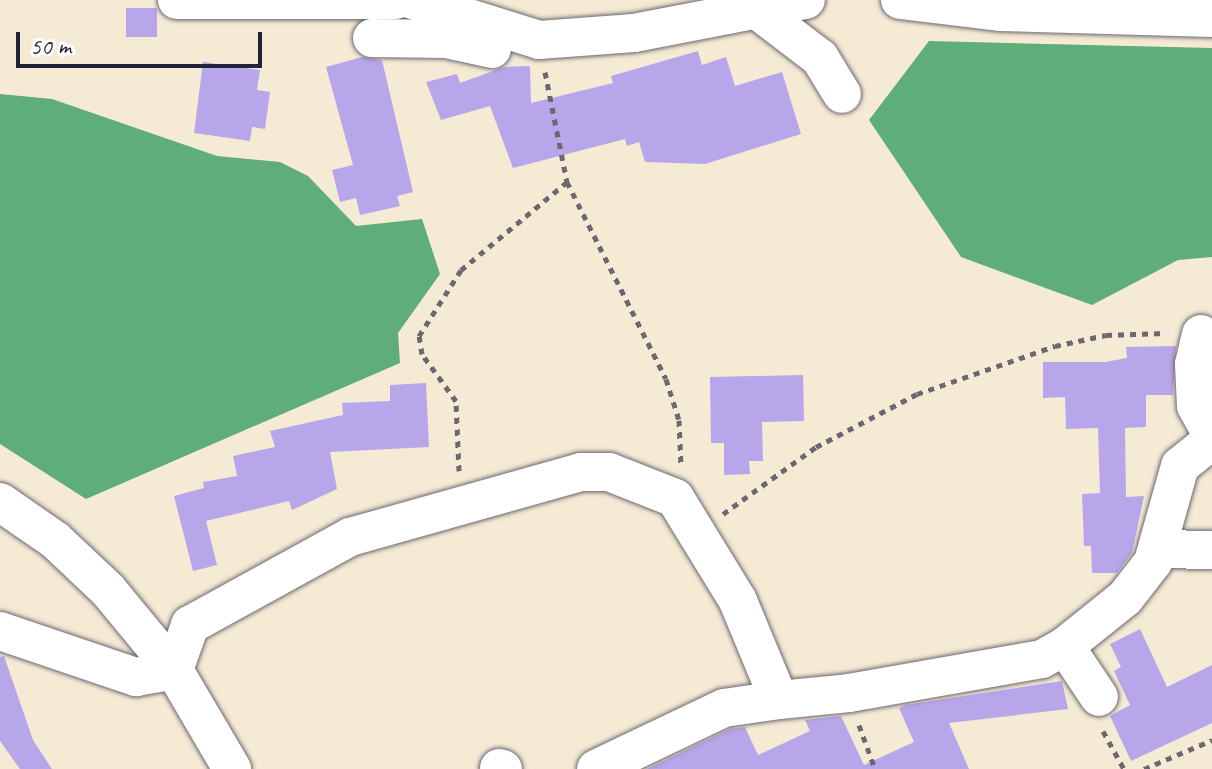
<!DOCTYPE html>
<html>
<head>
<meta charset="utf-8">
<style>
	body { margin:0 }
	#map { position:relative; width:1212px; height:769px; overflow:hidden; background:#f5ead4; font-family:Caveat,sans-serif }
	div>[style] { position:absolute }
	[style*='--x'] { left:calc(var(--x)*1px); top:calc(var(--y)*1px); width:calc(var(--w)*1px); rotate:calc(var(--a)*1deg) }
	.forest>* { inset:0; background:#5fad78 }
	.building>* { inset:0; background:#b8a6ea; transform-origin:0 0 }
	.path>* { height:5px; margin-top:-2.5px; transform-origin:0; background:repeating-linear-gradient(90deg,#6c6871 0 6px,transparent 0 12px) }
	.roads { filter:drop-shadow(0 0 2px #6c6871) drop-shadow(0 0 2px #6c6871) }
	.minor>* { height:38px; margin:-19px; padding:0 19px; transform-origin:19px; border-radius:19px; background:#fff }
	span { translate:-50% -50%; white-space:nowrap; text-align:center; line-height:1.15; -webkit-text-stroke:6px #fff; paint-order:stroke }
	.scale { position:absolute; left:16px; top:32px; width:246px; height:36px; box-sizing:border-box; border:4px solid #22223b; border-top:0; padding-left:10px; font-size:24px; line-height:28px; white-space:nowrap; color:#22223b; -webkit-text-stroke:6px #fff; paint-order:stroke }
</style>
</head>
<body>
<div id="map">
	<div class="forest">
		<i style="clip-path:polygon(929px 41px,1212px 48px,1212px 257px,1178px 260px,1092px 305px,961px 257px,869px 120px)"></i>
		<i style="clip-path:polygon(0 94px,52px 99px,217px 156px,280px 162px,308px 176px,356px 226px,422px 219px,440px 274px,398px 333px,400px 363px,86px 499px,0 444px)"></i>
	</div>
	<div class="building">
		<i style="left:126px;top:8px;width:31px;height:29px"></i>
		<i style="clip-path:polygon(698px 51px,702px 65px,726px 57px,735px 86px,782px 72px,801px 134px,705px 164px,645px 162px,639px 142px,627px 146px,625px 139px,513px 168px,490px 106px,441px 120px,426px 82px,457px 74px,460px 83px,504px 67px,530px 66px,531px 103px,613px 83px,611px 76px)"></i>
		<i style="clip-path:polygon(362px 57px,382px 60px,413px 192px,397px 196px,400px 206px,360px 215px,356px 198px,340px 202px,332px 170px,353px 165px,326px 67px)"></i>
		<i style="clip-path:polygon(203px 62px,260px 70px,257px 90px,270px 92px,265px 129px,252px 127px,250px 141px,194px 133px)"></i>
		<i style="clip-path:polygon(1176px 346px,1173px 395px,1146px 395px,1146px 427px,1125px 428px,1126px 497px,1144px 496px,1132px 553px,1117px 573px,1092px 573px,1091px 546px,1084px 546px,1082px 494px,1100px 493px,1098px 428px,1066px 429px,1065px 397px,1043px 398px,1043px 362px,1105px 362px,1127px 358px,1126px 347px)"></i>
		<i style="clip-path:polygon(803px 375px,804px 421px,762px 422px,763px 461px,749px 461px,750px 474px,724px 475px,724px 443px,711px 443px,710px 377px)"></i>
		<i style="clip-path:polygon(426px 383px,429px 447px,330px 452px,337px 489px,292px 510px,289px 501px,206px 521px,217px 565px,193px 571px,174px 496px,204px 488px,203px 482px,237px 476px,233px 456px,275px 447px,270px 431px,343px 415px,342px 403px,390px 401px,390px 385px)"></i>
		<i style="clip-path:polygon(1140px 629px,1167px 687px,1212px 665px,1212px 723px,1131px 761px,1110px 716px,1130px 705px,1114px 671px,1121px 667px,1110px 644px)"></i>
		<i style="clip-path:polygon(4px 656px,33px 740px,52px 769px,20px 769px,0 741px,0 657px)"></i>
		<i style="clip-path:polygon(1062px 681px,1068px 709px,949px 723px,969px 769px,647px 769px,730px 729px,745px 727px,758px 755px,810px 731px,805px 720px,841px 716px,864px 765px,914px 742px,899px 708px,906px 705px)"></i>
	</div>
	<div class="path">
		<i style="--x:545;--y:72;--w:112;--a:78.7"></i>
		<i style="--x:567;--y:182;--w:220;--a:63.3"></i>
		<i style="--x:666;--y:379;--w:43;--a:72.4"></i>
		<i style="--x:679;--y:420;--w:46;--a:87.5"></i>
		<i style="--x:459;--y:471;--w:70;--a:-92.5"></i>
		<i style="--x:456;--y:401;--w:58;--a:-125.9"></i>
		<i style="--x:422;--y:354;--w:18;--a:-99"></i>
		<i style="--x:419;--y:336;--w:78;--a:-57.5"></i>
		<i style="--x:461;--y:270;--w:138;--a:-39.7"></i>
		<i style="--x:723;--y:514;--w:115;--a:-35.8"></i>
		<i style="--x:816;--y:447;--w:114;--a:-27.7"></i>
		<i style="--x:917;--y:394;--w:146;--a:-19.2"></i>
		<i style="--x:1055;--y:346;--w:52;--a:-12.2"></i>
		<i style="--x:1106;--y:335;--w:59;--a:-1.9"></i>
		<i style="--x:859;--y:725;--w:47;--a:70"></i>
		<i style="--x:1103;--y:731;--w:43;--a:61.1"></i>
		<i style="--x:1144;--y:769;--w:74;--a:-23.1"></i>
	</div>
	<div class="roads">
		<div class="minor">
			<i style="--x:177;--y:0;--w:219;--a:0"></i>
			<i style="--x:412;--y:0;--w:133;--a:17.5"></i>
			<i style="--x:539;--y:40;--w:95;--a:-4.2"></i>
			<i style="--x:634;--y:33;--w:175;--a:-10.9"></i>
			<i style="--x:900;--y:0;--w:102;--a:6.8"></i>
			<i style="--x:1001;--y:12;--w:211;--a:1.6"></i>
			<i style="--x:753;--y:7;--w:84;--a:37.3"></i>
			<i style="--x:820;--y:58;--w:42;--a:58.6"></i>
			<i style="--x:372;--y:38;--w:74;--a:0.8"></i>
			<i style="--x:446;--y:39;--w:47;--a:12.3"></i>
			<i style="--x:1201;--y:334;--w:31;--a:103"></i>
			<i style="--x:1194;--y:364;--w:42;--a:87.3"></i>
			<i style="--x:1196;--y:406;--w:33;--a:61"></i>
			<i style="--x:0;--y:502;--w:67;--a:34.6"></i>
			<i style="--x:55;--y:540;--w:73;--a:43.3"></i>
			<i style="--x:108;--y:590;--w:104;--a:50.5"></i>
			<i style="--x:174;--y:670;--w:115;--a:59.6"></i>
			<i style="--x:1157;--y:549;--w:55;--a:1"></i>
			<i style="--x:0;--y:631;--w:144;--a:18.7"></i>
			<i style="--x:136;--y:677;--w:39;--a:-10"></i>
			<i style="--x:174;--y:670;--w:48;--a:-70.4"></i>
			<i style="--x:190;--y:625;--w:183;--a:-28.8"></i>
			<i style="--x:350;--y:537;--w:240;--a:-15.7"></i>
			<i style="--x:581;--y:472;--w:28;--a:0"></i>
			<i style="--x:609;--y:472;--w:71;--a:21.5"></i>
			<i style="--x:675;--y:498;--w:121;--a:58.5"></i>
			<i style="--x:738;--y:601;--w:107;--a:67.5"></i>
			<i style="--x:779;--y:700;--w:70;--a:-5.7"></i>
			<i style="--x:849;--y:693;--w:196;--a:-10"></i>
			<i style="--x:1042;--y:659;--w:26;--a:-29"></i>
			<i style="--x:1065;--y:646;--w:77;--a:-38.7"></i>
			<i style="--x:1125;--y:598;--w:46;--a:-52.1"></i>
			<i style="--x:1153;--y:562;--w:100;--a:-74.3"></i>
			<i style="--x:1180;--y:466;--w:41;--a:-39.1"></i>
			<i style="--x:1065;--y:646;--w:61;--a:56.3"></i>
			<i style="--x:499;--y:768;--w:4;--a:14"></i>
			<i style="--x:596;--y:769;--w:142;--a:-25.5"></i>
			<i style="--x:724;--y:708;--w:56;--a:-8.3"></i>
		</div>
	</div>
	<div class="scale">50 m</div>
</div>
</body>
</html>
